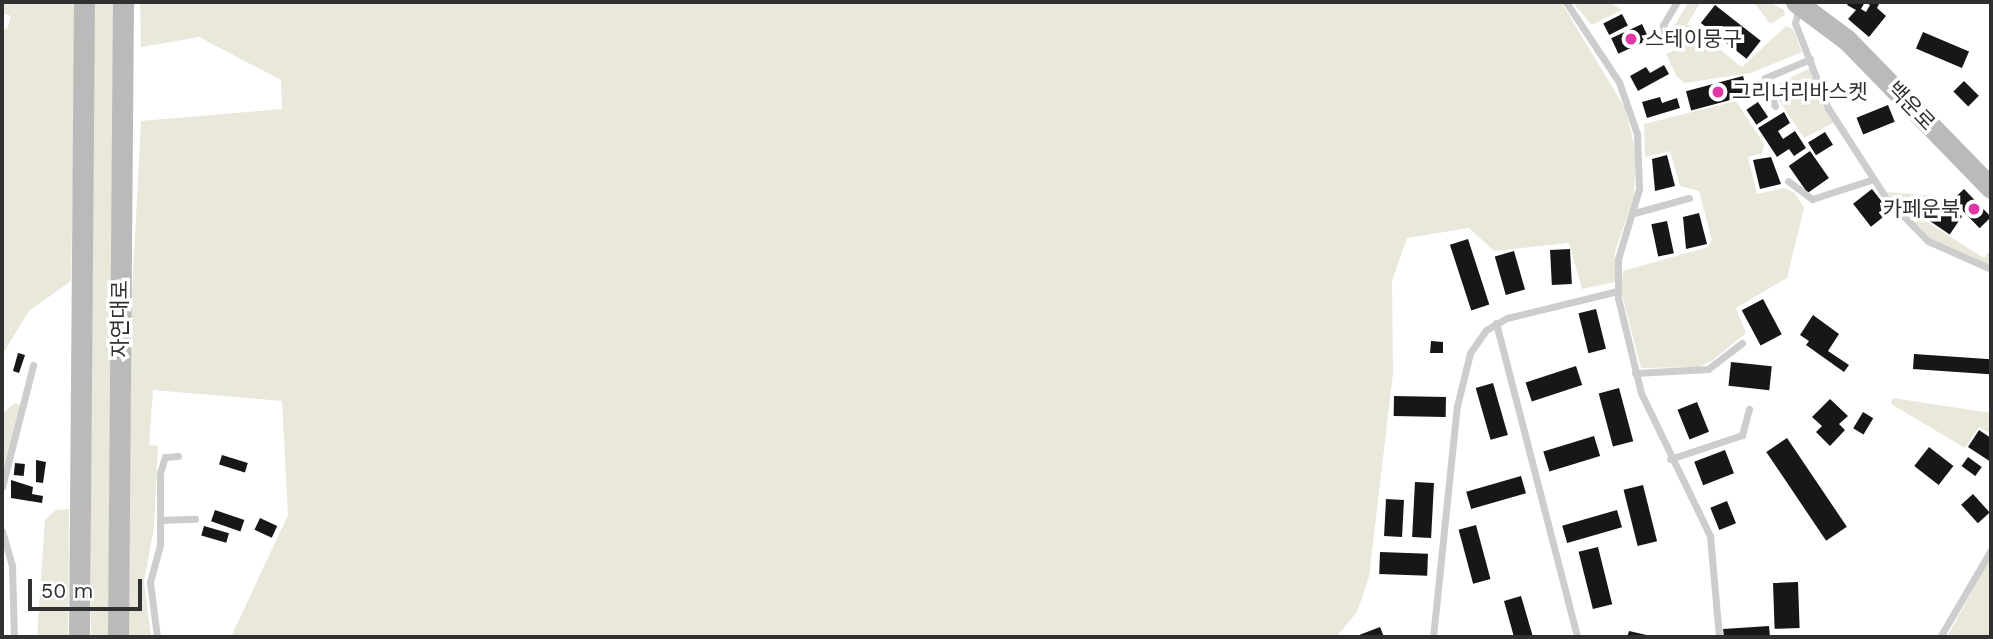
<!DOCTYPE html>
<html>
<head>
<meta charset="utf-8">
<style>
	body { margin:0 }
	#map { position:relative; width:1993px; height:639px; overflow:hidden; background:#fff; font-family:"Work Sans","Noto Sans KR",sans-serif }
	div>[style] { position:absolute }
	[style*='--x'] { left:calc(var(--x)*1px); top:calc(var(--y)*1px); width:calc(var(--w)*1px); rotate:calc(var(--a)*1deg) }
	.green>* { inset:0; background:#e9e8db; transform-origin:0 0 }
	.building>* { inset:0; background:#171717; transform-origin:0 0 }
	.lane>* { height:7px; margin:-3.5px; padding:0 3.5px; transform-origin:3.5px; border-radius:3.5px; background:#cdcdcd }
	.secondary>* { height:21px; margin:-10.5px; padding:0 10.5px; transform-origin:10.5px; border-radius:10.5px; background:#bababa }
	.dots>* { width:19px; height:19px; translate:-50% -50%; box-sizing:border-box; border:4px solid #fff; border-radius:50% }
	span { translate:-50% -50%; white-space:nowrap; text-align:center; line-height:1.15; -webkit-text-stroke:7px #fff; paint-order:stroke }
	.poi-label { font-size:21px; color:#303030 }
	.left { translate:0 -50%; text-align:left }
	.right { translate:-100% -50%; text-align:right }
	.street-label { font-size:21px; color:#303030 }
	.frame { position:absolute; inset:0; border:4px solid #303030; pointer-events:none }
	.scale { position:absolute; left:28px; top:579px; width:114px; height:32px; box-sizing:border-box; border:4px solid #303030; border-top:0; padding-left:9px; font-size:21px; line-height:24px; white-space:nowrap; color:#303030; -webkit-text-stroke:5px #fff; paint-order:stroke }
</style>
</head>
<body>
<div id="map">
	<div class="green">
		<i style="clip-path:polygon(2px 2px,76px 2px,71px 281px,29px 311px,2px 355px,2px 29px,7px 29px,11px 16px,2px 13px)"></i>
		<i style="left:91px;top:2px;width:24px;height:635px"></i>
		<i style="clip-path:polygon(140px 2px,1561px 2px,1625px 108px,1636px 152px,1634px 196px,1615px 252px,1615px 282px,1582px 289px,1569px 243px,1494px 251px,1469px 228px,1407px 238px,1392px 281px,1393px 373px,1369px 577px,1357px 612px,1336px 637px,231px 637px,288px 515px,282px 401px,153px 390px,149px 445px,158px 446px,154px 528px,144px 581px,151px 637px,126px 637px,127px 387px,141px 121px,282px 109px,281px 80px,199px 37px,141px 47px)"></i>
		<i style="clip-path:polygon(1572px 2px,1609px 2px,1622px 10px,1592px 25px)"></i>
		<i style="clip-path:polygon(1689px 2px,1701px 2px,1687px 24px,1742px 67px,1786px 26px,1793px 29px,1802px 52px,1751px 73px,1685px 83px,1677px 77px,1666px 54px,1677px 49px,1672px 36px,1667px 37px)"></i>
		<i style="clip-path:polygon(1754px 2px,1769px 2px,1784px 10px,1785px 15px,1770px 24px)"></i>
		<i style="clip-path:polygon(1810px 68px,1833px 123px,1804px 138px,1775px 94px,1774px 86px)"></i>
		<i style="clip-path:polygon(1736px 101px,1764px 144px,1762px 153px,1748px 157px,1757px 194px,1784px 188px,1795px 193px,1804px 208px,1787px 278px,1736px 308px,1746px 333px,1712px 361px,1698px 367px,1641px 368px,1621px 291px,1623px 271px,1708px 247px,1712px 240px,1699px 191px,1680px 186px,1670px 151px,1645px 157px,1644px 124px)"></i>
		<i style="clip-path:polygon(1886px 192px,1937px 196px,1922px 219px,1984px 258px,1991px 249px,1991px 266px,1934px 242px)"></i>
		<i style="clip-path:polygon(1893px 398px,1991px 413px,1991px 434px,1979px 427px,1965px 448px,1891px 404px)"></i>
		<i style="clip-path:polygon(15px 403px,21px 406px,2px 476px,2px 414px)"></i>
		<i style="clip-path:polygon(69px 509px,68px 637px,37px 637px,45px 520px,55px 510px)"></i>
		<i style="clip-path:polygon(1991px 557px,1991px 637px,1947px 637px,1982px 573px)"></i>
	</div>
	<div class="building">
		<i style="clip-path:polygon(evenodd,1849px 2px,1880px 2px,1877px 8px,1886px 16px,1869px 37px,1848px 19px,1856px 10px,1847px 5px,1849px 2px,1865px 2px,1870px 5px,1866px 12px,1861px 9px,1865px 2px)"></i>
		<i style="left:1715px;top:5px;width:58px;height:23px;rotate:38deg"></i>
		<i style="left:1622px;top:14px;width:13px;height:21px;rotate:63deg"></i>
		<i style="left:1642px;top:24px;width:17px;height:34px;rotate:65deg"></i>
		<i style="left:1923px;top:32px;width:50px;height:18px;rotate:23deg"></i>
		<i style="clip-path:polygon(1664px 65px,1669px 74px,1638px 91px,1630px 76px,1646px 67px,1650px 73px)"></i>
		<i style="left:1743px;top:76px;width:20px;height:59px;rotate:75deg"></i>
		<i style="left:1964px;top:81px;width:21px;height:15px;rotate:45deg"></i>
		<i style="clip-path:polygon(1660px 97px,1662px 103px,1677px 98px,1680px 108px,1647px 118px,1642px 102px)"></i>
		<i style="left:1758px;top:102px;width:18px;height:14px;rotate:56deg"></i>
		<i style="left:1888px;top:105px;width:18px;height:34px;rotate:68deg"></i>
		<i style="clip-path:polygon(1784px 112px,1790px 123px,1778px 131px,1783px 139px,1795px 131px,1806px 148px,1794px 156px,1789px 149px,1777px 157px,1758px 128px)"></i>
		<i style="left:1825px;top:132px;width:15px;height:20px;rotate:58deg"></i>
		<i style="left:1810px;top:151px;width:33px;height:26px;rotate:55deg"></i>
		<i style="clip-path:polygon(1667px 155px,1675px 186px,1655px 191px,1652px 159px)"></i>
		<i style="clip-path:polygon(1771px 157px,1781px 184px,1760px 189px,1753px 160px)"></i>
		<i style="left:1872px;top:189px;width:29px;height:24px;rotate:52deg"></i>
		<i style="left:1964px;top:189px;width:39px;height:16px;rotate:46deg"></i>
		<i style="left:1938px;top:200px;width:29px;height:22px;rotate:34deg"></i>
		<i style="clip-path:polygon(1699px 213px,1707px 244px,1686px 249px,1683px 217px)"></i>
		<i style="left:1667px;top:221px;width:33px;height:16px;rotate:78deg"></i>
		<i style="left:1468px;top:239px;width:69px;height:19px;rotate:72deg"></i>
		<i style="left:1570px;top:249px;width:35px;height:20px;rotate:87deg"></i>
		<i style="left:1514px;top:251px;width:40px;height:20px;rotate:74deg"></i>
		<i style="left:1763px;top:299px;width:40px;height:24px;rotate:62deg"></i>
		<i style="left:1596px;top:309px;width:41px;height:18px;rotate:76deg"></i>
		<i style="clip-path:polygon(1813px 315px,1839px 334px,1828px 351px,1849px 365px,1844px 372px,1806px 345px,1809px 341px,1800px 335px)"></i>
		<i style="clip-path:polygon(1431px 341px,1443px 342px,1443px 353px,1430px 353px)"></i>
		<i style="clip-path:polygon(18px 353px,25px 355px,19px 373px,13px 371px)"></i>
		<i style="left:1914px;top:354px;width:77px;height:15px;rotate:4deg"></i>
		<i style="left:1731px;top:362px;width:41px;height:24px;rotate:6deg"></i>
		<i style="left:1576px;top:366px;width:20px;height:53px;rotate:72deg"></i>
		<i style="left:1493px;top:383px;width:54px;height:18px;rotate:74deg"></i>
		<i style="left:1619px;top:388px;width:55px;height:21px;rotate:75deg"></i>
		<i style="left:1394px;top:396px;width:52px;height:20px;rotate:1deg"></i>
		<i style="clip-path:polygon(1830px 399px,1848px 416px,1839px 424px,1845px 430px,1830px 446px,1816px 432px,1822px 426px,1812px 417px)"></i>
		<i style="left:1697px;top:402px;width:32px;height:21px;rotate:68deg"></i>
		<i style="left:1863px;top:412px;width:12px;height:19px;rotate:31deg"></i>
		<i style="clip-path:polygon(1979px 430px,1991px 438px,1991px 462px,1968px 447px)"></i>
		<i style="left:1594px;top:436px;width:21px;height:53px;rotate:73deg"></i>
		<i style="left:1787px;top:438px;width:107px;height:25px;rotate:56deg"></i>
		<i style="left:1929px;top:447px;width:31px;height:24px;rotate:38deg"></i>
		<i style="left:1725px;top:450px;width:25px;height:33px;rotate:69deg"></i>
		<i style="left:222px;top:455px;width:27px;height:10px;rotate:17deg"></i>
		<i style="left:1968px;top:457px;width:17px;height:11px;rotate:36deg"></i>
		<i style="clip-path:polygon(36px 460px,46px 462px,43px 483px,36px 482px)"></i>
		<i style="left:15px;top:463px;width:10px;height:12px;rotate:6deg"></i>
		<i style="left:1521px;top:476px;width:18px;height:57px;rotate:74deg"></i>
		<i style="clip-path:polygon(11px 480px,33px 487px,32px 494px,43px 496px,42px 503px,11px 498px)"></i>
		<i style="left:1415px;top:482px;width:19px;height:55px;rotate:3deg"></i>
		<i style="left:1643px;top:485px;width:58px;height:20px;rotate:76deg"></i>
		<i style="left:1973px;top:494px;width:25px;height:16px;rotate:48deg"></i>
		<i style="left:1386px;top:499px;width:18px;height:37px;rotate:3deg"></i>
		<i style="left:1727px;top:501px;width:24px;height:18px;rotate:68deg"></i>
		<i style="left:215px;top:510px;width:31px;height:12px;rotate:19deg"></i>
		<i style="left:1617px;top:510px;width:18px;height:57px;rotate:74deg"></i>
		<i style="left:260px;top:518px;width:19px;height:13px;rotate:25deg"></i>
		<i style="left:1476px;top:525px;width:56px;height:18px;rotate:75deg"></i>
		<i style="left:204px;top:526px;width:26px;height:10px;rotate:16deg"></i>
		<i style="left:1598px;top:547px;width:59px;height:20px;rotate:76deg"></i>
		<i style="left:1380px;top:552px;width:48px;height:22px;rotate:2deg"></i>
		<i style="left:1798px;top:582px;width:46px;height:25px;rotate:88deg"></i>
		<i style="clip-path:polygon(1521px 596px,1533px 637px,1514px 637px,1504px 601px)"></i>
		<i style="clip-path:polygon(1769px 626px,1770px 637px,1724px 637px,1723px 629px)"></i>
		<i style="clip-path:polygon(1380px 627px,1384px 637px,1354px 637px)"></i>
		<i style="clip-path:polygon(1629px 631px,1651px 636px,1650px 637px,1627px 637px)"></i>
	</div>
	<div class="lane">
		<i style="--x:1566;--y:2;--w:96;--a:56.5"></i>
		<i style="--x:1619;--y:82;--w:55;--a:70.9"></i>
		<i style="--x:1637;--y:134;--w:55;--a:87.9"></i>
		<i style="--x:1639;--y:189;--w:73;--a:106.7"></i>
		<i style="--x:1618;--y:259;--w:39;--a:90"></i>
		<i style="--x:1618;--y:298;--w:98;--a:76.4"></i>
		<i style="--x:1641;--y:393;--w:159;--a:64.2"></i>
		<i style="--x:1710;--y:536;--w:101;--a:84.9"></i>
		<i style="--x:1799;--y:7;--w:16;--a:104"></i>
		<i style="--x:1795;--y:23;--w:91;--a:68.8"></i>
		<i style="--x:1828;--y:108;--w:107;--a:57.2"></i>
		<i style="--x:1886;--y:198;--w:60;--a:45.7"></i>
		<i style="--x:1928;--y:241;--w:69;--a:24"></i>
		<i style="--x:1665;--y:36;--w:11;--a:-100"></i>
		<i style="--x:1663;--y:25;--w:27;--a:-59"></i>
		<i style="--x:1775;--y:106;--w:30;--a:-110"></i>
		<i style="--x:1765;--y:78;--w:49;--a:-22.9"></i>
		<i style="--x:1788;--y:181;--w:30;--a:37"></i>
		<i style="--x:1812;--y:199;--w:65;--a:-17.9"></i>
		<i style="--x:1634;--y:213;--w:57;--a:-15.3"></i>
		<i style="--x:1496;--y:323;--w:324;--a:75.5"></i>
		<i style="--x:1635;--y:373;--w:73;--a:-3.1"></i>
		<i style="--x:1708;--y:369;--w:43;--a:-37.4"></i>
		<i style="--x:1670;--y:459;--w:76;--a:-18.4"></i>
		<i style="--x:1742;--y:435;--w:27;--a:-75"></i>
		<i style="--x:2;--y:487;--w:126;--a:-75.7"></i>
		<i style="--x:160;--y:520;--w:35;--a:-2"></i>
		<i style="--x:2;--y:531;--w:37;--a:74"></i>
		<i style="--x:12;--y:567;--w:70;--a:88.4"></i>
		<i style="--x:157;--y:637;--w:55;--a:-97.3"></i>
		<i style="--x:150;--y:582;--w:39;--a:-75"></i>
		<i style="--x:160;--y:544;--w:71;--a:-90"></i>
		<i style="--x:160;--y:473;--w:17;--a:-73"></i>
		<i style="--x:165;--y:457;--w:13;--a:-4"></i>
		<i style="--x:1433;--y:637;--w:232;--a:-84.1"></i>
		<i style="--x:1457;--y:406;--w:55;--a:-76.2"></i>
		<i style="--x:1470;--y:353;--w:28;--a:-55"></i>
		<i style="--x:1486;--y:330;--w:24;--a:-30"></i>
		<i style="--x:1507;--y:318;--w:114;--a:-13.7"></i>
		<i style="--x:1940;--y:637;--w:101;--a:-59.6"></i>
	</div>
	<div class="secondary">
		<i style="--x:1796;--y:2;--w:64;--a:36.7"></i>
		<i style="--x:1847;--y:40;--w:206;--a:45.8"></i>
		<i style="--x:79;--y:637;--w:635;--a:-89.55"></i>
		<i style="--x:118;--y:637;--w:635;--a:-89.55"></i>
	</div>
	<div class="dots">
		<i style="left:1631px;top:39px;background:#e137a6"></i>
		<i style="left:1718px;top:92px;background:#e137a6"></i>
		<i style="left:1974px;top:209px;background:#e137a6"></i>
	</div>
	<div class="poi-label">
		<span class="left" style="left:1645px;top:39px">스테이뭉구</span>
		<span class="left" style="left:1732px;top:92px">그리너리바스켓</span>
		<span class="right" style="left:1960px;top:209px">카페운북</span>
	</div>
	<div class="street-label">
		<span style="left:1911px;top:106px;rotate:46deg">백운로</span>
		<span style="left:120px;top:319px;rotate:-90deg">자연대로</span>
	</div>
	<div class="frame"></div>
	<div class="scale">50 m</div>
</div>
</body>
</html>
